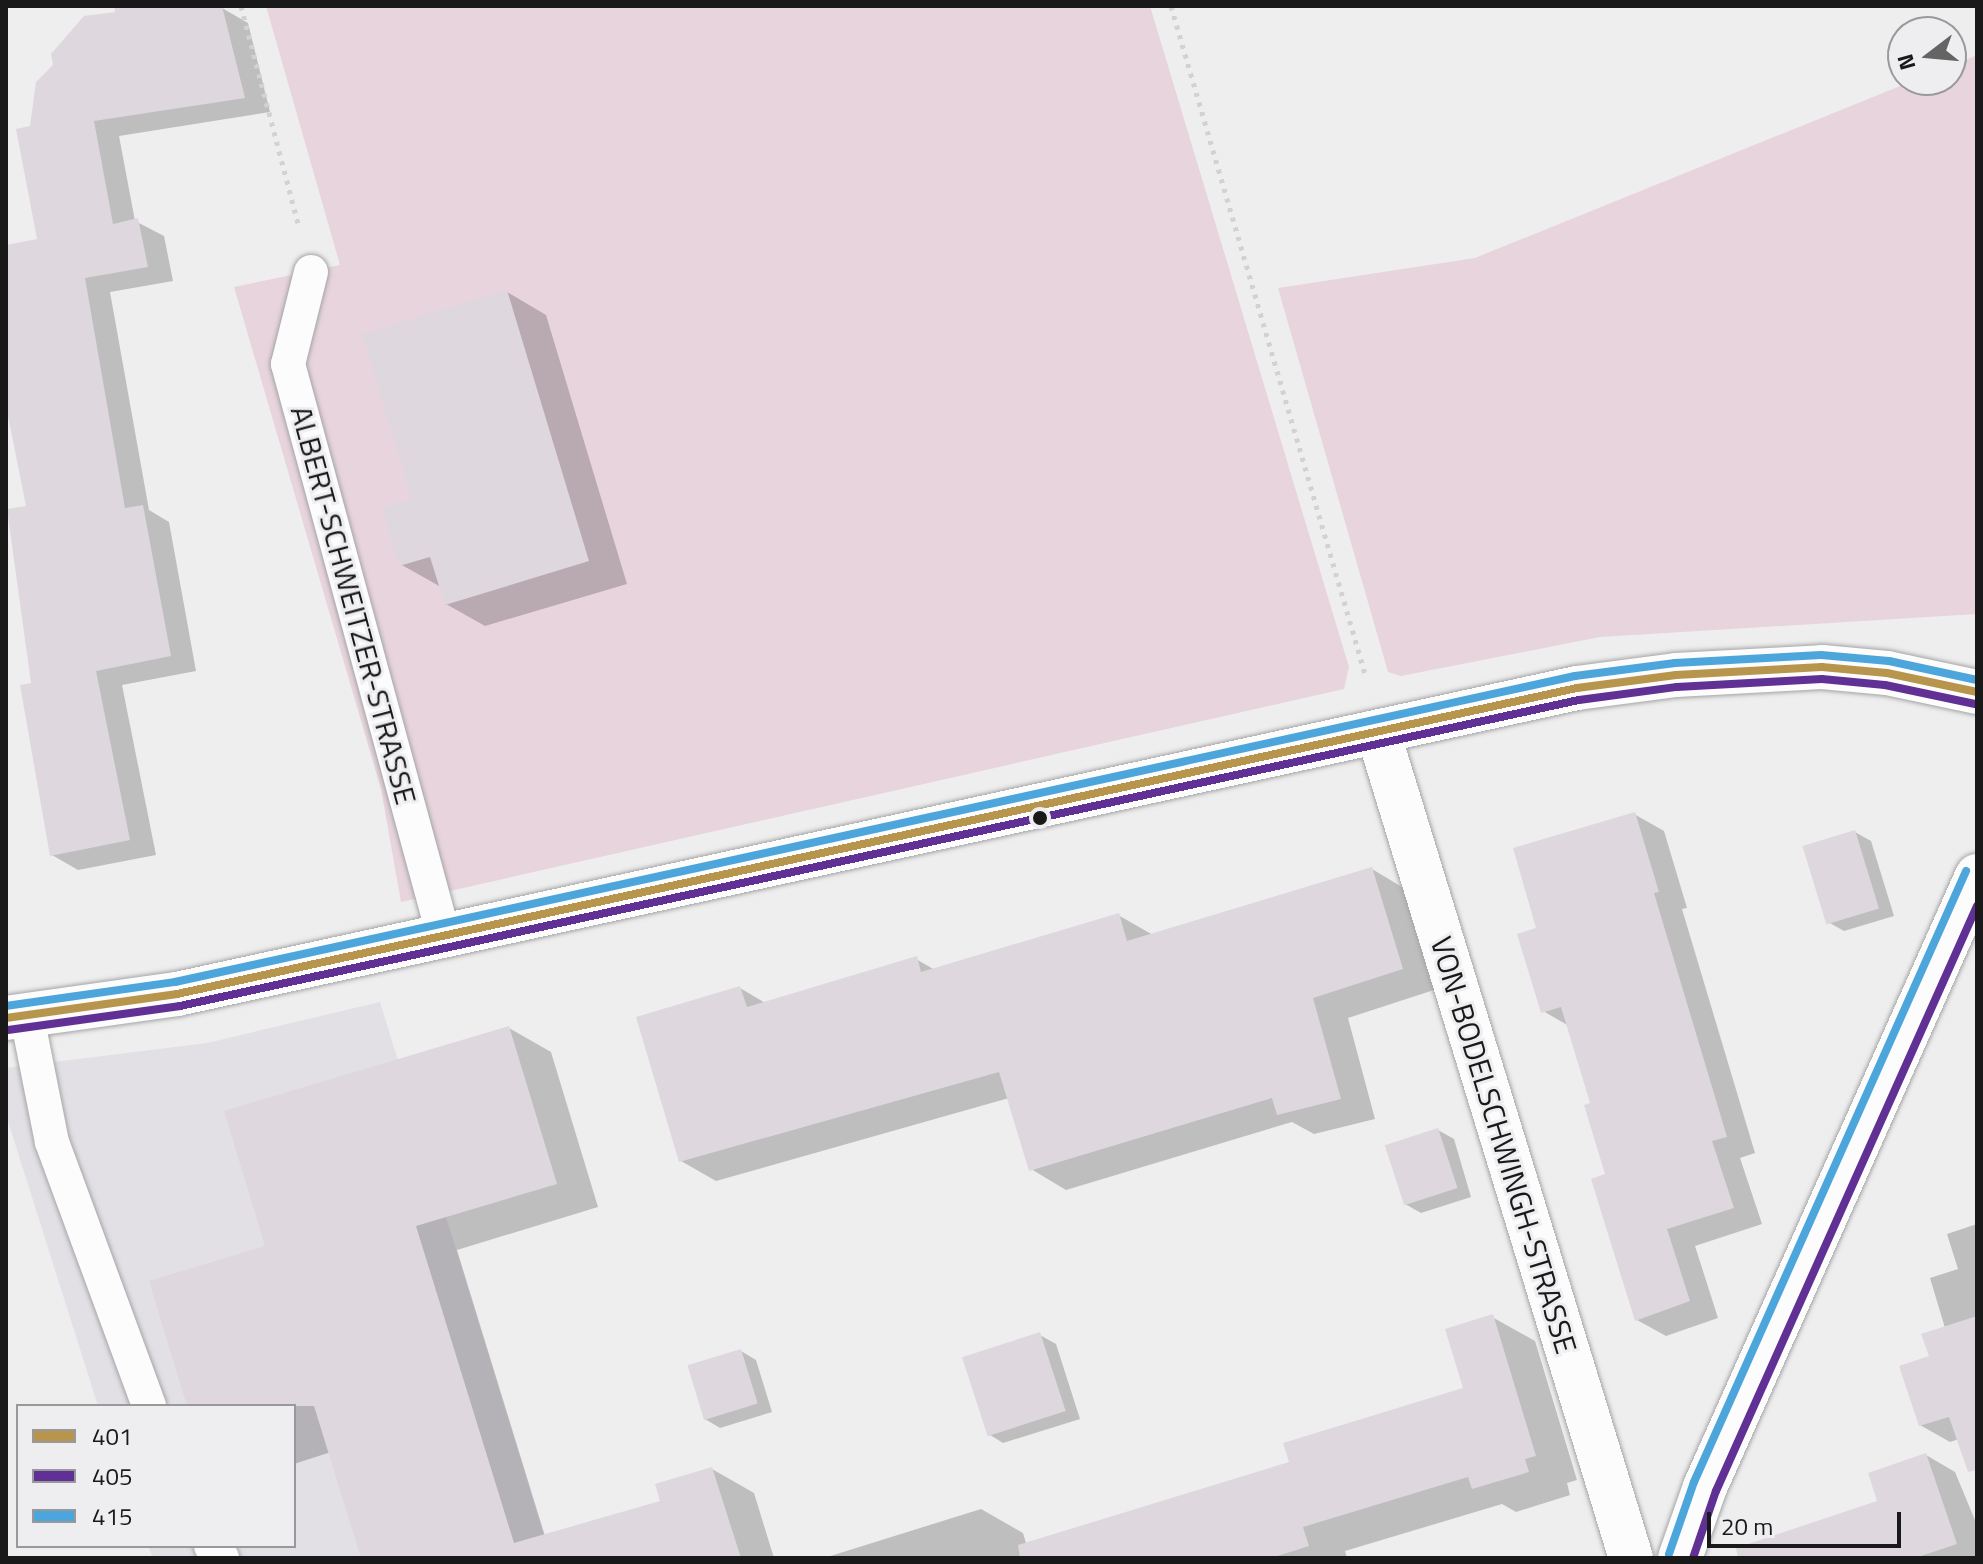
<!DOCTYPE html>
<html>
<head>
<meta charset="utf-8">
<style>
	body { margin:0 }
	#map { position:relative; width:1983px; height:1564px; overflow:hidden; background:#eeeeef; font-family:"Titillium Web",sans-serif }
	div>[style] { position:absolute }
	[style*='--x'] { left:calc(var(--x)*1px); top:calc(var(--y)*1px); width:calc(var(--w)*1px); rotate:calc(var(--a)*1deg) }
	.built>* { inset:0; background:#e2dfe5 }
	.green>* { inset:0; background:#e8d4dd }
	.shadow>* { inset:0; background:#0003 }
	.building>* { inset:0; background:#ded7de; transform-origin:0 0 }
	.path>* { height:5px; margin-top:-2.5px; transform-origin:0; background:repeating-linear-gradient(90deg,#d3d2d3 0 4px,transparent 0 10px) }
	.roads { filter:drop-shadow(0 0 2px #a5a5a6) drop-shadow(0 0 2px #a5a5a6) }
	.service>* { height:34px; margin:-17px; padding:0 17px; transform-origin:17px; border-radius:17px; background:#fcfcfd }
	.minor>* { height:44px; margin:-22px; padding:0 22px; transform-origin:22px; border-radius:22px; background:#fcfcfd }
	.bus-1>* { height:8px; margin:-4px; padding:0 4px; transform-origin:4px; border-radius:4px; background:#b8954c }
	.bus-2>* { height:8px; margin:-4px; padding:0 4px; transform-origin:4px; border-radius:4px; background:#603095 }
	.bus-3>* { height:8px; margin:-4px; padding:0 4px; transform-origin:4px; border-radius:4px; background:#4da6db }
	.dots>* { width:22px; height:22px; translate:-50% -50%; box-sizing:border-box; border:4px solid #eeedf0; border-radius:50% }
	span { translate:-50% -50%; white-space:nowrap; text-align:center; line-height:1.15; -webkit-text-stroke:6px #eeedf0; paint-order:stroke }
	.street-label { font-size:30px; color:#19191a }
	.frame { position:absolute; inset:0; border:8px solid #19191a; pointer-events:none }
	.legend { position:absolute; left:16px; top:1404px; width:280px; height:144px; box-sizing:border-box; background:#eeedf0; border:2px solid #99989a; margin:0; padding:10px 14px; list-style:none; font-size:24px; color:#19191a }
	.legend li { display:flex; align-items:center; gap:16px; height:40px }
	.legend b { width:40px; border:2px solid #99989a }
	.north { position:absolute; left:1887px; top:16px; width:80px; height:80px; box-sizing:border-box; background:#eeedf0; border:2px solid #99989a; border-radius:50%; rotate:254deg; font-size:22px; font-weight:700; line-height:32px; text-align:center; color:#19191a }
	.north::after { content:''; display:block; margin:auto; width:28px; height:36px; background:#646465; clip-path:polygon(50% 0,100% 100%,50% 72%,0 100%) }
	.scale { position:absolute; left:1707px; top:1512px; width:194px; height:36px; box-sizing:border-box; border:4px solid #19191a; border-top:0; padding-left:10px; font-size:24px; line-height:28px; white-space:nowrap; color:#19191a; -webkit-text-stroke:6px #eeedf0; paint-order:stroke }
</style>
</head>
<body>
<div id="map">
	<div class="built">
		<i style="clip-path:polygon(380px 1002px,551px 1558px,153px 1558px,148px 1546px,294px 1546px,294px 1406px,98px 1406px,6px 1115px,6px 1068px,207px 1043px)"></i>
	</div>
	<div class="green">
		<i style="clip-path:polygon(266px 6px,1150px 6px,1349px 667px,1344px 689px,401px 902px,381px 789px,234px 287px,340px 265px)"></i>
		<i style="clip-path:polygon(1977px 55px,1977px 614px,1600px 637px,1401px 676px,1388px 672px,1278px 288px,1475px 258px,1915px 80px,1951px 80px,1951px 66px)"></i>
	</div>
	<div class="shadow">
		<i style="clip-path:polygon(116px 6px,222px 8px,248px 23px,270px 112px,119px 136px,135px 221px,164px 236px,173px 281px,110px 292px,149px 510px,169px 522px,196px 671px,122px 685px,156px 855px,78px 870px,52px 855px,28px 507px,6px 390px,6px 247px,39px 241px,32px 128px,117px 13px)"></i>
		<i style="clip-path:polygon(507px 292px,546px 315px,627px 584px,485px 626px,446px 604px,441px 587px,400px 564px,414px 500px)"></i>
		<i style="clip-path:polygon(1634px 814px,1664px 831px,1687px 908px,1682px 909px,1755px 1153px,1740px 1158px,1762px 1224px,1695px 1246px,1718px 1318px,1666px 1336px,1637px 1320px,1593px 1105px,1569px 1026px,1543px 1011px,1538px 930px)"></i>
		<i style="clip-path:polygon(1855px 832px,1871px 841px,1894px 916px,1844px 931px,1828px 922px)"></i>
		<i style="clip-path:polygon(1372px 869px,1407px 890px,1437px 989px,1348px 1018px,1375px 1119px,1314px 1134px,1292px 1122px,1066px 1190px,1031px 1169px,1009px 1098px,716px 1181px,681px 1161px,740px 988px,767px 1004px,916px 959px,935px 970px,1118px 915px,1153px 935px)"></i>
		<i style="clip-path:polygon(509px 1028px,551px 1052px,598px 1207px,457px 1250px,545px 1536px,662px 1502px,712px 1469px,754px 1493px,774px 1558px,363px 1558px,331px 1452px,294px 1464px,294px 1406px,190px 1406px,268px 1248px)"></i>
		<i style="clip-path:polygon(1438px 1130px,1454px 1139px,1471px 1197px,1421px 1213px,1405px 1204px)"></i>
		<i style="clip-path:polygon(1977px 1224px,1977px 1433px,1950px 1442px,1920px 1425px,1931px 1357px,1945px 1328px,1930px 1278px,1958px 1269px,1947px 1234px)"></i>
		<i style="clip-path:polygon(1492px 1317px,1535px 1341px,1577px 1480px,1567px 1483px,1570px 1495px,1516px 1512px,1502px 1504px,1345px 1551px,1347px 1558px,824px 1558px,981px 1509px,1023px 1533px,1026px 1543px,1291px 1463px,1466px 1389px)"></i>
		<i style="clip-path:polygon(1040px 1335px,1056px 1344px,1080px 1419px,1003px 1443px,987px 1433px)"></i>
		<i style="clip-path:polygon(741px 1351px,756px 1360px,772px 1412px,720px 1428px,705px 1419px)"></i>
		<i style="clip-path:polygon(1926px 1455px,1955px 1472px,1977px 1525px,1977px 1558px,1823px 1558px)"></i>
	</div>
	<div class="building">
		<i style="clip-path:polygon(114px 6px,222px 6px,245px 98px,94px 121px,113px 224px,138px 218px,148px 267px,85px 278px,125px 508px,143px 505px,171px 656px,96px 671px,130px 840px,50px 856px,20px 685px,31px 683px,7px 509px,26px 506px,6px 406px,6px 245px,37px 239px,16px 129px,30px 126px,36px 82px,53px 65px,51px 54px,84px 16px,115px 12px)"></i>
		<i style="clip-path:polygon(507px 290px,589px 561px,445px 605px,430px 557px,399px 566px,382px 508px,412px 499px,362px 334px)"></i>
		<i style="clip-path:polygon(1635px 812px,1659px 892px,1654px 893px,1727px 1137px,1712px 1141px,1734px 1208px,1667px 1229px,1690px 1301px,1635px 1321px,1591px 1179px,1605px 1174px,1584px 1105px,1590px 1103px,1561px 1007px,1541px 1013px,1517px 934px,1536px 928px,1513px 848px)"></i>
		<i style="left:1855px;top:830px;width:82px;height:55px;rotate:73deg"></i>
		<i style="clip-path:polygon(1372px 867px,1403px 969px,1313px 998px,1341px 1099px,1277px 1115px,1272px 1098px,1029px 1171px,999px 1072px,679px 1162px,636px 1017px,740px 986px,747px 1007px,917px 956px,921px 972px,1119px 913px,1127px 941px)"></i>
		<i style="clip-path:polygon(509px 1026px,557px 1184px,416px 1226px,514px 1543px,660px 1501px,655px 1484px,712px 1467px,741px 1558px,361px 1558px,314px 1406px,187px 1406px,149px 1281px,265px 1246px,224px 1111px)"></i>
		<i style="left:1438px;top:1128px;width:63px;height:56px;rotate:72deg"></i>
		<i style="clip-path:polygon(1493px 1314px,1536px 1456px,1525px 1459px,1529px 1472px,1472px 1489px,1468px 1477px,1303px 1527px,1309px 1546px,1271px 1558px,1020px 1558px,1018px 1545px,1289px 1462px,1283px 1443px,1463px 1388px,1445px 1329px)"></i>
		<i style="clip-path:polygon(1977px 1316px,1977px 1470px,1968px 1472px,1949px 1417px,1919px 1426px,1899px 1366px,1929px 1356px,1921px 1334px)"></i>
		<i style="left:1040px;top:1332px;width:83px;height:82px;rotate:72deg"></i>
		<i style="left:741px;top:1349px;width:57px;height:56px;rotate:73deg"></i>
		<i style="clip-path:polygon(1926px 1453px,1957px 1544px,1915px 1558px,1738px 1558px,1736px 1548px,1877px 1501px,1868px 1473px)"></i>
	</div>
	<div class="path">
		<i style="--x:241;--y:6;--w:225;--a:75.3"></i>
		<i style="--x:1171;--y:6;--w:699;--a:73.8"></i>
	</div>
	<div class="roads">
		<div class="service">
			<i style="--x:311;--y:272;--w:95;--a:104"></i>
			<i style="--x:288;--y:364;--w:594;--a:74.77"></i>
			<i style="--x:27;--y:1017;--w:127;--a:78.7"></i>
			<i style="--x:52;--y:1142;--w:281;--a:69.8"></i>
			<i style="--x:211;--y:1546;--w:16;--a:47"></i>
		</div>
		<div class="minor">
			<i style="--x:1378;--y:732;--w:864;--a:72.97"></i>
			<i style="--x:6;--y:1018;--w:173;--a:-8"></i>
			<i style="--x:177;--y:994;--w:1433;--a:-12.33"></i>
			<i style="--x:1577;--y:688;--w:100;--a:-7.5"></i>
			<i style="--x:1676;--y:675;--w:146;--a:-3.1"></i>
			<i style="--x:1822;--y:667;--w:65;--a:5.3"></i>
			<i style="--x:1887;--y:673;--w:92;--a:11.9"></i>
			<i style="--x:1680;--y:1558;--w:75;--a:-70.6"></i>
			<i style="--x:1705;--y:1487;--w:669;--a:-66"></i>
		</div>
	</div>
	<div class="bus-1">
		<i style="--x:6;--y:1018;--w:173;--a:-8"></i>
		<i style="--x:177;--y:994;--w:1433;--a:-12.33"></i>
		<i style="--x:1577;--y:688;--w:100;--a:-7.5"></i>
		<i style="--x:1676;--y:675;--w:146;--a:-3.1"></i>
		<i style="--x:1822;--y:667;--w:65;--a:5.3"></i>
		<i style="--x:1887;--y:673;--w:92;--a:11.9"></i>
	</div>
	<div class="bus-2">
		<i style="--x:8;--y:1030;--w:174;--a:-7.9"></i>
		<i style="--x:180;--y:1006;--w:1432;--a:-12.34"></i>
		<i style="--x:1579;--y:700;--w:99;--a:-7.6"></i>
		<i style="--x:1677;--y:687;--w:145;--a:-3.2"></i>
		<i style="--x:1822;--y:679;--w:63;--a:5.4"></i>
		<i style="--x:1885;--y:685;--w:92;--a:11.9"></i>
		<i style="--x:1693;--y:1558;--w:71;--a:-71.1"></i>
		<i style="--x:1716;--y:1491;--w:641;--a:-65.96"></i>
	</div>
	<div class="bus-3">
		<i style="--x:6;--y:1006;--w:171;--a:-8.1"></i>
		<i style="--x:175;--y:982;--w:1433;--a:-12.33"></i>
		<i style="--x:1575;--y:676;--w:101;--a:-7.4"></i>
		<i style="--x:1675;--y:663;--w:146;--a:-3.1"></i>
		<i style="--x:1821;--y:655;--w:68;--a:5"></i>
		<i style="--x:1889;--y:661;--w:90;--a:12.2"></i>
		<i style="--x:1669;--y:1554;--w:76;--a:-70.9"></i>
		<i style="--x:1694;--y:1482;--w:669;--a:-66"></i>
	</div>
	<div class="dots">
		<i style="left:1040px;top:818px;background:#19191a"></i>
	</div>
	<div class="street-label">
		<span style="left:354px;top:605px;rotate:75deg">ALBERT-SCHWEITZER-STRASSE</span>
		<span style="left:1504px;top:1145px;rotate:73deg">VON-BODELSCHWINGH-STRASSE</span>
	</div>
	<div class="frame"></div>
	<ul class="legend">
	<li><b style="height:10px;background:#b8954c"></b>401</li>
	<li><b style="height:10px;background:#603095"></b>405</li>
	<li><b style="height:10px;background:#4da6db"></b>415</li>
	</ul>
	<div class="north">N</div>
	<div class="scale">20 m</div>
</div>
</body>
</html>
